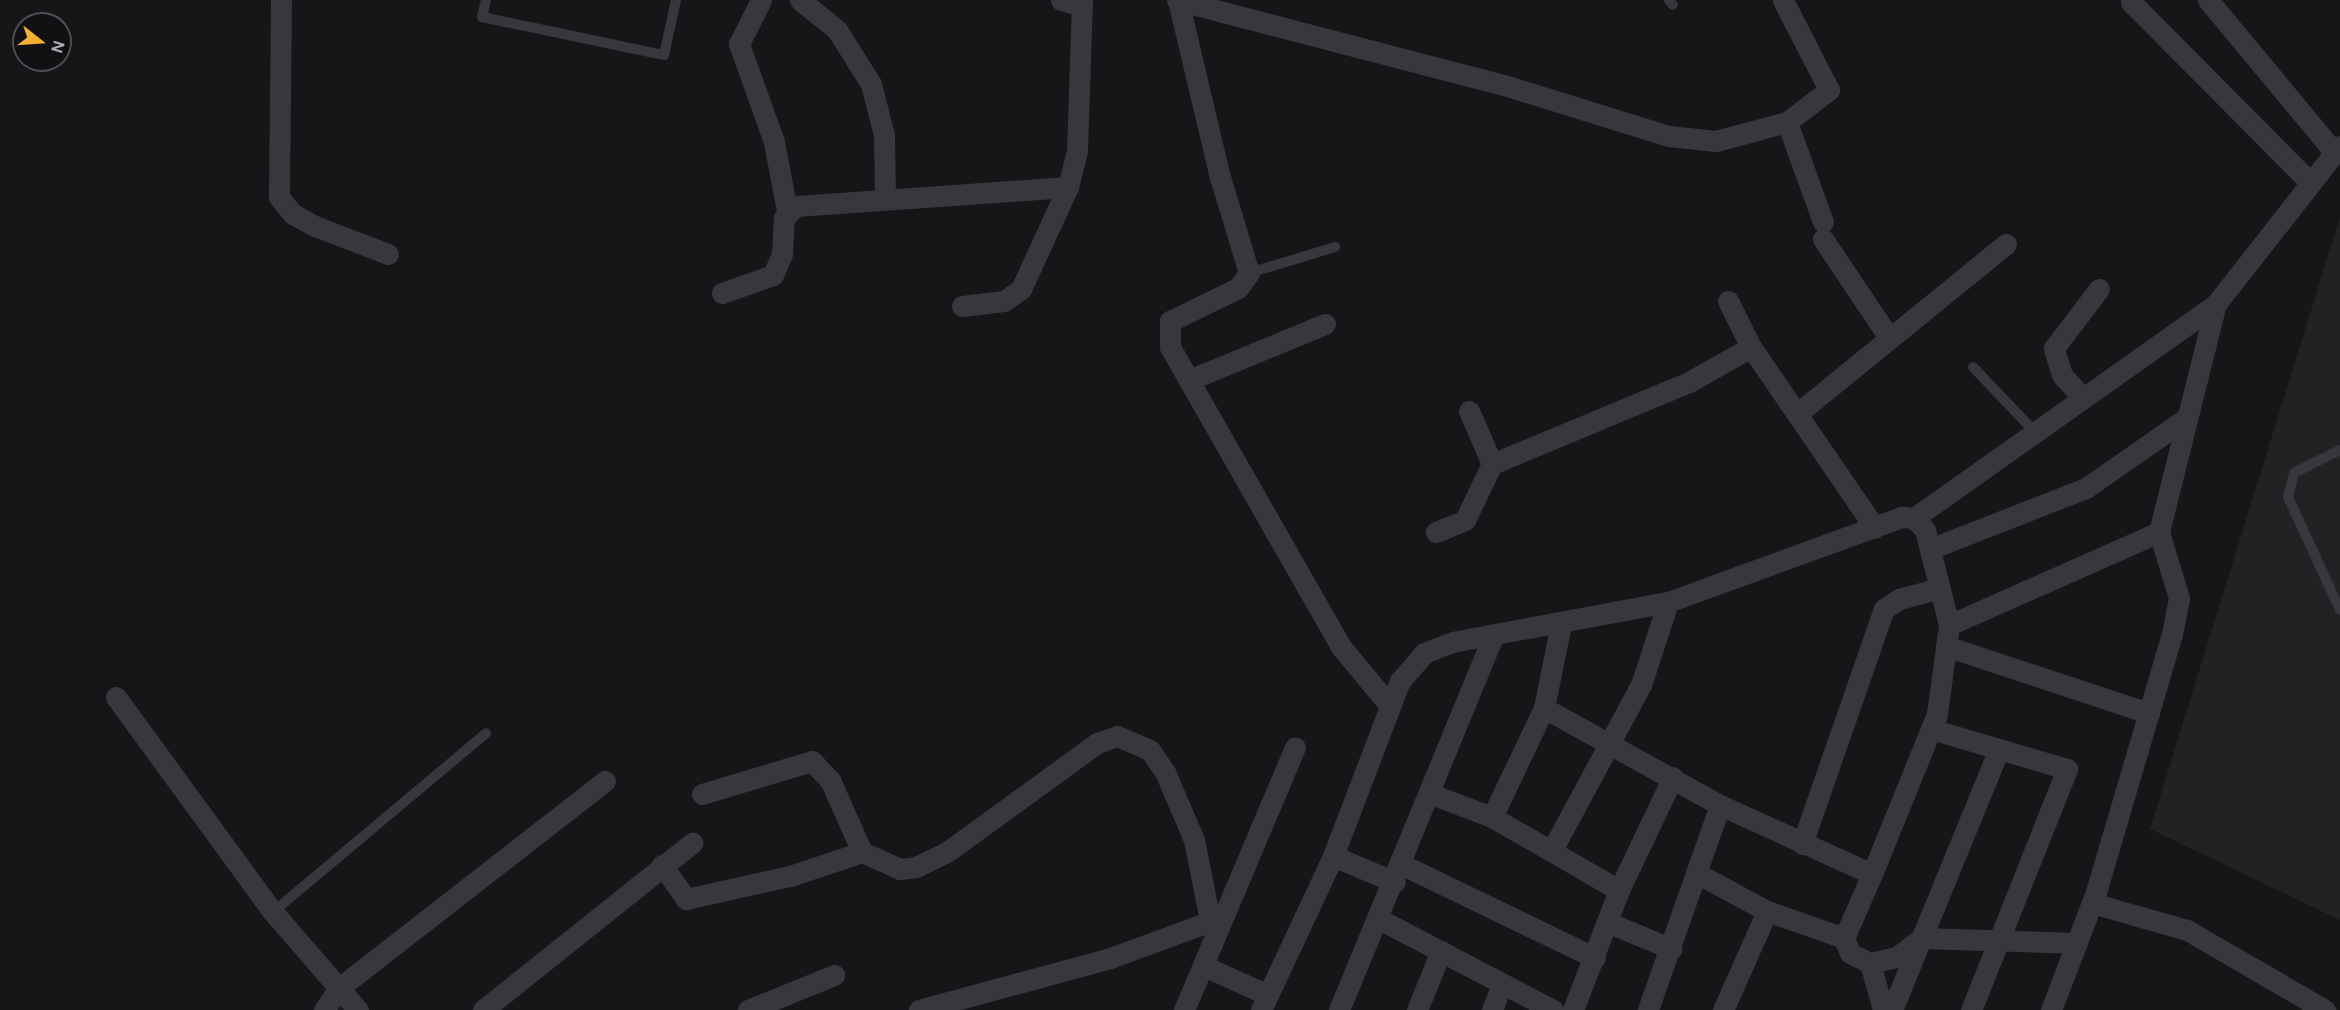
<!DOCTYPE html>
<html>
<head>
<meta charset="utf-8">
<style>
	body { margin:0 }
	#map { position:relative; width:2340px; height:1010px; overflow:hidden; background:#161618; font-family:"DM Sans",sans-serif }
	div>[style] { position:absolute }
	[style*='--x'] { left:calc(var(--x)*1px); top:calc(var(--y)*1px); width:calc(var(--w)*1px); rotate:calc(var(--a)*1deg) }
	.built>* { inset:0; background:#222225 }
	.service>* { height:10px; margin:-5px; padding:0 5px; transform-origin:5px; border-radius:5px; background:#37383d }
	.minor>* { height:21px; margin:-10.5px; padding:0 10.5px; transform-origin:10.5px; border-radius:10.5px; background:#37383d }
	span { translate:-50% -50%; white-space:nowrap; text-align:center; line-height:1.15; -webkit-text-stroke:6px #111113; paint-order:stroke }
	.north { position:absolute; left:12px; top:12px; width:60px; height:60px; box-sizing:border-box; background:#111113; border:2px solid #4d4f55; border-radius:50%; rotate:107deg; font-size:16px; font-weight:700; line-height:24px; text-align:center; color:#a8adb8 }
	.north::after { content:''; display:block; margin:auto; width:21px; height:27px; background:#f2b134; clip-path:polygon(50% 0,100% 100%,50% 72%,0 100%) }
</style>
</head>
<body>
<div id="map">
	<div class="built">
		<i style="clip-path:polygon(2340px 217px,2340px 920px,2150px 829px)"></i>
	</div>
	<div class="service">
		<i style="--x:486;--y:0;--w:17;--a:103"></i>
		<i style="--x:482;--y:17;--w:186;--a:11.8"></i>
		<i style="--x:664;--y:55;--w:56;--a:-77.7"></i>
		<i style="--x:1669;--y:0;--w:6;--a:51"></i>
		<i style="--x:1249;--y:273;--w:90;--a:-16.8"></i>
		<i style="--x:1973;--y:367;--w:88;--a:46.4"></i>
		<i style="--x:2340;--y:450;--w:51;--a:153.4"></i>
		<i style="--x:2294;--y:473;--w:25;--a:104"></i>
		<i style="--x:2288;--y:497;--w:124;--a:65.3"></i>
		<i style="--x:273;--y:912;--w:278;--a:-40"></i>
	</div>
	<div class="minor">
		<i style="--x:281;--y:0;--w:197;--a:90.6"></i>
		<i style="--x:279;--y:197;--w:22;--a:51"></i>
		<i style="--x:293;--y:214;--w:25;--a:29"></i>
		<i style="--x:315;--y:226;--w:78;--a:21"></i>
		<i style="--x:761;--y:0;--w:49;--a:116.6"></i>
		<i style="--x:739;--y:44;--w:104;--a:70.3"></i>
		<i style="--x:774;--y:142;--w:70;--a:79.3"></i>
		<i style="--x:800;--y:0;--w:48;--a:39"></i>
		<i style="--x:837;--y:30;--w:64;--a:57.8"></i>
		<i style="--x:871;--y:84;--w:53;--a:75.7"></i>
		<i style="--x:884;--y:135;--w:62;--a:89.1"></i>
		<i style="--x:1061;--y:0;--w:22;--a:16"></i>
		<i style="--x:1177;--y:0;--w:338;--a:14.6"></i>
		<i style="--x:1504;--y:85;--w:173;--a:17.2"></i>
		<i style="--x:1669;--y:136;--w:47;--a:6.1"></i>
		<i style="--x:1716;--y:141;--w:73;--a:-15"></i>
		<i style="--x:1787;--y:122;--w:53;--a:-37.3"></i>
		<i style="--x:1829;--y:90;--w:101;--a:-117.1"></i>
		<i style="--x:1178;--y:0;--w:182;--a:76.7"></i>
		<i style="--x:1220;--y:177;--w:100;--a:73.2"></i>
		<i style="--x:1249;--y:273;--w:19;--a:126"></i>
		<i style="--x:1238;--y:288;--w:76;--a:154.1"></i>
		<i style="--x:1170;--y:321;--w:26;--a:90"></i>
		<i style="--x:1170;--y:347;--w:347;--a:60.3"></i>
		<i style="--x:1342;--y:648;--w:75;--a:50.4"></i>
		<i style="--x:2208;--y:0;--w:197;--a:50.3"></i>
		<i style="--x:2131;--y:2;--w:251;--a:45.2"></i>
		<i style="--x:1787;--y:122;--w:106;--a:70.2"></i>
		<i style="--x:1823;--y:239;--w:120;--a:56.2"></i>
		<i style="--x:722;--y:293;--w:54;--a:-19.4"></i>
		<i style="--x:773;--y:275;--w:23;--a:-67"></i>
		<i style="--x:782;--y:254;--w:36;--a:-87"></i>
		<i style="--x:784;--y:218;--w:17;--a:-45"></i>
		<i style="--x:796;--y:206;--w:273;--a:-4"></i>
		<i style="--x:1728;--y:301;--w:51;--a:63.4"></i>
		<i style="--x:1751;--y:347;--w:219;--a:55.6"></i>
		<i style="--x:962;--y:306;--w:42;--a:-6.8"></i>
		<i style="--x:1004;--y:301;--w:21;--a:-35"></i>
		<i style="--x:1021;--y:289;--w:112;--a:-65.3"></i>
		<i style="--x:1068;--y:187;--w:37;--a:-76"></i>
		<i style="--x:1077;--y:151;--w:151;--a:-88.1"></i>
		<i style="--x:1189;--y:380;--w:147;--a:-22.4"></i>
		<i style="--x:2081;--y:396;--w:28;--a:-132"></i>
		<i style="--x:2062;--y:375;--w:28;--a:-107"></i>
		<i style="--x:2054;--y:348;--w:74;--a:-52.7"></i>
		<i style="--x:1469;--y:411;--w:58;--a:66.5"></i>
		<i style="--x:1798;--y:413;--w:268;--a:-39.1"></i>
		<i style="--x:1914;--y:518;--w:370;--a:-35.3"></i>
		<i style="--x:2216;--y:304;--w:201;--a:-51.9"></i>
		<i style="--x:1436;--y:532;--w:31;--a:-22"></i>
		<i style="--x:1465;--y:520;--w:62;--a:-64.3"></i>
		<i style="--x:1492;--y:464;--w:213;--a:-22.6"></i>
		<i style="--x:1689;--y:382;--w:71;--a:-29.4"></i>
		<i style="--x:1930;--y:549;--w:168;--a:-21.4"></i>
		<i style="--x:2086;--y:488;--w:121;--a:-34.9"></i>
		<i style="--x:1949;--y:625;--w:230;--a:-23.9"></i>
		<i style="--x:1946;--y:646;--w:214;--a:18.3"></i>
		<i style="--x:116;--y:697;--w:266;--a:53.9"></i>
		<i style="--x:273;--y:912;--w:130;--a:49.1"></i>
		<i style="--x:1544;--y:708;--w:201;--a:28.9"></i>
		<i style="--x:1720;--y:805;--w:217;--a:109.4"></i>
		<i style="--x:1931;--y:729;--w:142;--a:16.4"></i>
		<i style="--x:2067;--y:769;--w:259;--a:111.7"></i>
		<i style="--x:702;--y:794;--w:115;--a:-16.7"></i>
		<i style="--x:812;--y:761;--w:26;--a:47"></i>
		<i style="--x:830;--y:780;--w:79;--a:66"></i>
		<i style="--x:1431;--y:794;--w:65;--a:20.7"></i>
		<i style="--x:1492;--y:817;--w:146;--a:29.9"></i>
		<i style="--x:1492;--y:817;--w:121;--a:-64.5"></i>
		<i style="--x:1544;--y:708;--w:86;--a:-78.6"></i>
		<i style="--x:1802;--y:844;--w:249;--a:-70.8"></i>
		<i style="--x:1884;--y:609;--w:18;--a:-34"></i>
		<i style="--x:1899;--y:599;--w:42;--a:-15"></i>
		<i style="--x:1552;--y:850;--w:187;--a:-61.7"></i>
		<i style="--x:1641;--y:685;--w:87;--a:-72"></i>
		<i style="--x:1333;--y:856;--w:67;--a:22.8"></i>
		<i style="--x:662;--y:865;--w:42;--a:54.8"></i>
		<i style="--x:686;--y:899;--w:107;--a:-12.5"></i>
		<i style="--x:790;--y:876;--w:76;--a:-18.4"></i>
		<i style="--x:862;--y:852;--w:42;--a:24.1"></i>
		<i style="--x:900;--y:869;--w:16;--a:-7"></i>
		<i style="--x:916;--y:867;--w:34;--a:-26"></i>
		<i style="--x:947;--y:852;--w:185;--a:-36"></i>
		<i style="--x:1097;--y:743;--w:21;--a:-19"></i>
		<i style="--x:1117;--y:736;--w:36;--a:23"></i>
		<i style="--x:1150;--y:750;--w:27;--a:56"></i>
		<i style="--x:1165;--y:772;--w:74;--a:66.9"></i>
		<i style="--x:1194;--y:840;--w:83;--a:78.8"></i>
		<i style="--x:1403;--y:865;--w:213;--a:25.8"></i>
		<i style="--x:1700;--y:875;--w:76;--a:28.2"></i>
		<i style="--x:1767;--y:911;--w:82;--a:19.3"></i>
		<i style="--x:1844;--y:938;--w:16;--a:68"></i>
		<i style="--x:1850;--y:953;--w:22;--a:27"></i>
		<i style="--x:1870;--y:963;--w:49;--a:74.5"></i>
		<i style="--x:2092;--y:903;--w:99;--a:15.9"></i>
		<i style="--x:2187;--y:930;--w:160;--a:30.1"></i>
		<i style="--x:1379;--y:919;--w:196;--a:27.6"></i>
		<i style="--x:1607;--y:922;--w:70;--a:22.6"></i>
		<i style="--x:1844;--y:938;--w:70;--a:-66.4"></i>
		<i style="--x:1870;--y:963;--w:28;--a:-13"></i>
		<i style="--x:1897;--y:957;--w:31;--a:-38"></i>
		<i style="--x:1921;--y:938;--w:156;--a:1.8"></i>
		<i style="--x:1206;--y:967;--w:68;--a:24.3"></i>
		<i style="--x:324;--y:1010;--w:27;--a:-56"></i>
		<i style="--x:339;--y:988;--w:337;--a:-37.9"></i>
		<i style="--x:483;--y:1010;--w:268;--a:-38.6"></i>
		<i style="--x:748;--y:1010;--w:93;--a:-22.1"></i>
		<i style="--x:919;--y:1010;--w:198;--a:-15.2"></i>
		<i style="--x:1110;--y:958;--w:119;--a:-20.1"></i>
		<i style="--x:1184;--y:1010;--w:285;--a:-67.1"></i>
		<i style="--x:1261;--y:1010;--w:170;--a:-64.9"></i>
		<i style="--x:1333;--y:856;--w:187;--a:-69.1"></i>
		<i style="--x:1400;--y:681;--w:37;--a:-49"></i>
		<i style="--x:1424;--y:653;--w:30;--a:-21"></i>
		<i style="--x:1452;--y:642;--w:220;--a:-10.5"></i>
		<i style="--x:1668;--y:602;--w:249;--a:-20"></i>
		<i style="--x:1902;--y:517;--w:12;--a:5"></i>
		<i style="--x:1914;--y:518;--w:16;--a:47"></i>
		<i style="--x:1925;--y:530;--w:98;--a:75.8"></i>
		<i style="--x:1949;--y:625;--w:90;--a:97.7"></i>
		<i style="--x:1937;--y:714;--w:173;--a:112.1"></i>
		<i style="--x:1872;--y:874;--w:167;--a:-155.6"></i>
		<i style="--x:1339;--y:1010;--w:404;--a:-67.6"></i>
		<i style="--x:1417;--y:1010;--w:64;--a:-67.9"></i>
		<i style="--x:1492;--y:1010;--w:28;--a:-69"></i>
		<i style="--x:1573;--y:1010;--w:129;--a:-69"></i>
		<i style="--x:1619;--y:890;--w:125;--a:-64.5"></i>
		<i style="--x:1723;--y:1010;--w:108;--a:-66"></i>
		<i style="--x:1892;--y:1010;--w:282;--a:-67.7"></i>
		<i style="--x:2051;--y:1010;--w:126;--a:-69.1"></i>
		<i style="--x:2096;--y:892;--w:269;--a:-73.6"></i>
		<i style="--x:2172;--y:634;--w:37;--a:-79"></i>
		<i style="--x:2179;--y:598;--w:69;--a:-106.9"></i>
		<i style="--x:2159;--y:532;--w:235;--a:-76"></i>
	</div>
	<div class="north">N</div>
</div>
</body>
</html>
